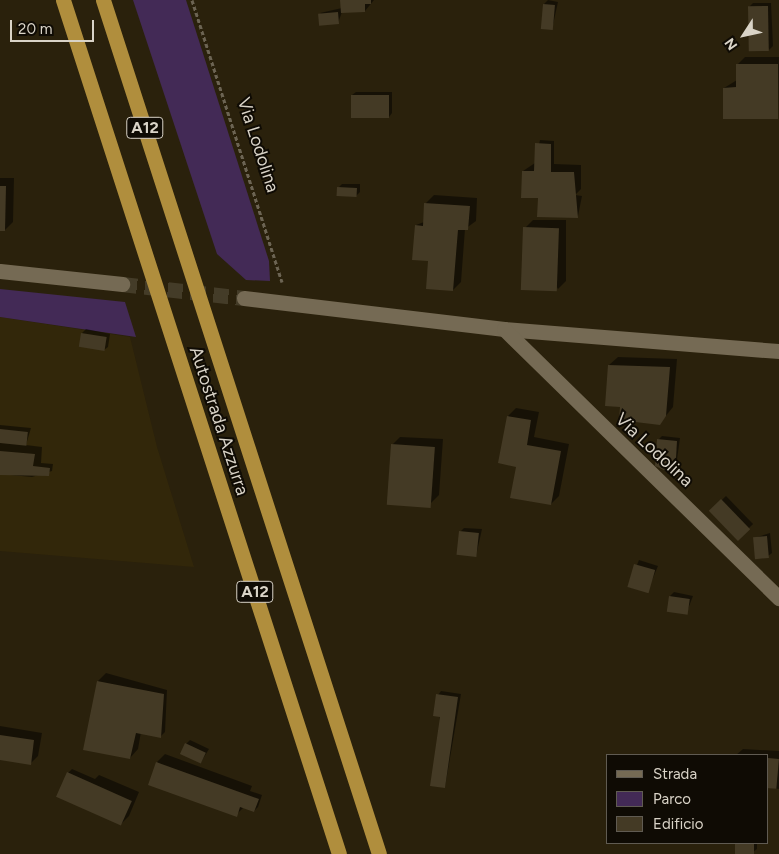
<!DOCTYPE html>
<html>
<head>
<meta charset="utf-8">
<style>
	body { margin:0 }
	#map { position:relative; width:779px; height:854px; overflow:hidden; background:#2a210c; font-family:Figtree,sans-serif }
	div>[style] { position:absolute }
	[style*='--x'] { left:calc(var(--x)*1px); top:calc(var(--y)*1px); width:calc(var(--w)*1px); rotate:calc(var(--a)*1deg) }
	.built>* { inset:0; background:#32270a }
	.green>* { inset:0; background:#432a56 }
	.shadow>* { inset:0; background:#0007; transform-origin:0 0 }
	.building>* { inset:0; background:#443a25; transform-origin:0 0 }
	.street-tunnel>* { height:15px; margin-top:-7.5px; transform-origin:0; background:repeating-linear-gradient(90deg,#443c28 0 15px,transparent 0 23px) }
	.path>* { height:3px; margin-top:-1.5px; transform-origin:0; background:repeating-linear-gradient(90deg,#6c6453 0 4px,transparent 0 6.5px) }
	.street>* { height:15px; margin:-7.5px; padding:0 7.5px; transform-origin:7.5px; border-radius:7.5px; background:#756a54 }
	.highway>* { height:15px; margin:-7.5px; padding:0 7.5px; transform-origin:7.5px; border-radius:7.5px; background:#b08e3d }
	span { translate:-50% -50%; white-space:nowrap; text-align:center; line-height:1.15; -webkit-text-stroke:4px #0f0b04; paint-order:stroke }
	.shield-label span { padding:1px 4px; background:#0f0b04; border:1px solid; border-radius:4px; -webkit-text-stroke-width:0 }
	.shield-label { font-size:16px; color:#d9d3c7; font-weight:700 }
	.street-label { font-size:18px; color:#d9d3c7 }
	.legend { position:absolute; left:606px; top:754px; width:162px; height:90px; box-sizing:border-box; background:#0f0b04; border:1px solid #605b52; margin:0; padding:6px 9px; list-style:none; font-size:15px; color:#d9d3c7 }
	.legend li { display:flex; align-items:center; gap:10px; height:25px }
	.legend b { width:25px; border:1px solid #605b52 }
	.north { position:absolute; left:719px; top:10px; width:50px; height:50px; -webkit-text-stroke:4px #0f0b04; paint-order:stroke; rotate:235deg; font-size:14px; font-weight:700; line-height:20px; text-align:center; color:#d9d3c7 }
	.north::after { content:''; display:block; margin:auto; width:18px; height:22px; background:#d9d3c7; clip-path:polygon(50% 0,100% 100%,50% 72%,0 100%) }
	.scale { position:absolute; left:10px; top:20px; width:84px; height:22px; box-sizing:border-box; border:2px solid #d9d3c7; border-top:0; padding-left:6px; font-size:15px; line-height:18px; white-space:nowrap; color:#d9d3c7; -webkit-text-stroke:4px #0f0b04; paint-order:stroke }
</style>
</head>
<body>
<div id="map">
	<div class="built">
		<i style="clip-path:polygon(0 317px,130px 337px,157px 447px,194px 567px,0 551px)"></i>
	</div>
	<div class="green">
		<i style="clip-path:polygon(133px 0,186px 0,269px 261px,270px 281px,246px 280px,217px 254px)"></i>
		<i style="clip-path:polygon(0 289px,125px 302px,136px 337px,0 317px)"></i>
	</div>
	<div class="shadow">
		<i style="clip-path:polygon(341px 0,374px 0,365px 11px,342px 12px,338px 23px,320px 13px,342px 8px)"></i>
		<i style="clip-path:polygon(548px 0,558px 2px,552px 29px,544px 4px)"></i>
		<i style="clip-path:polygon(753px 3px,771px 3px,773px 46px,769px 50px,749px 7px)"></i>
		<i style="clip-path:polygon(745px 57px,779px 57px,778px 118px,724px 88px,737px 80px,737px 65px)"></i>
		<i style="clip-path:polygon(356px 92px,392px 92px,392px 113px,389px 117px,352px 95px)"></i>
		<i style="clip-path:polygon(540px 140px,554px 141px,554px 164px,581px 165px,581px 189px,575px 195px,582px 196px,578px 216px,539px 199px,523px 171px,535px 163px)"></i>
		<i style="clip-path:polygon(0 178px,14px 178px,13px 222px,5px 230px,0 230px)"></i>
		<i style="clip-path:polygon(342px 184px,360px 184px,360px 192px,356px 196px,339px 187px)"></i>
		<i style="clip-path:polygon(434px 195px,477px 198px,476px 221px,465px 229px,461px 282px,453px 290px,429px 260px,416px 225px,424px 222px,426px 203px)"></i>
		<i style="clip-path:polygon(533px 220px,566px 220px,566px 281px,558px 289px,525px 228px)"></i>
		<i style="clip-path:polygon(86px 329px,110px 334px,108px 347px,104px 350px,82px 333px)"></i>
		<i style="clip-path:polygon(618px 357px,677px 359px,673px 407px,660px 423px,622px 406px,609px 365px)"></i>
		<i style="clip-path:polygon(516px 408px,539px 412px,534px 437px,569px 444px,559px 496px,551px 504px,518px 466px,508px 416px)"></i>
		<i style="clip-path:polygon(0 425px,31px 428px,26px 445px,42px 447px,41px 463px,53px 464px,52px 471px,32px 477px,0 474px)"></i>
		<i style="clip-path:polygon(662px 436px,680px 438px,675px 474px,658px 440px)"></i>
		<i style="clip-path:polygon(400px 437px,443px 439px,439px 495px,431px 503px,388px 504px,392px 445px)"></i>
		<i style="left:726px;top:496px;width:39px;height:22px;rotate:46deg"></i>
		<i style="clip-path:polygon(464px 528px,482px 529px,476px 556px,460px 532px)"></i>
		<i style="clip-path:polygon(770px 533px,772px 553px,768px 556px,754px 538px)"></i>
		<i style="clip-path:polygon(639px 560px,658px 566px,647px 592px,628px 587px)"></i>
		<i style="clip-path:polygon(674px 592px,693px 596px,686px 614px,670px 596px)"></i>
		<i style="clip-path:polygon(106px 673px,167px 690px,165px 732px,161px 736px,141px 732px,138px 749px,130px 758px,98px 681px)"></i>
		<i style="clip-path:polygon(441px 691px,461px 694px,445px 787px,438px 695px)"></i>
		<i style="clip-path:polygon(0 726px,42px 733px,38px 756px,30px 764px,0 759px)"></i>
		<i style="clip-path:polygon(190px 740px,209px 749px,201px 762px,186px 744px)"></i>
		<i style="clip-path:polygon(743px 749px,779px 751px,779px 789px,768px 787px,768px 755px,736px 755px)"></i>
		<i style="clip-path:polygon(165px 754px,252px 786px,250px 791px,262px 795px,258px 807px,254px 811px,244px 807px,236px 815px,157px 762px)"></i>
		<i style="clip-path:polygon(72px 769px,95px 779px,99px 775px,139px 792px,129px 816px,121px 824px,68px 773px)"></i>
		<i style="clip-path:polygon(738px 843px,757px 843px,757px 849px,753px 852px)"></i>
	</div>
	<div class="building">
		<i style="clip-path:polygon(340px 0,371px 0,371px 4px,365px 4px,365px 12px,341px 13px)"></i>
		<i style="left:543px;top:4px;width:12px;height:25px;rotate:5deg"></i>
		<i style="left:768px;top:6px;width:45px;height:20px;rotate:89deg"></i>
		<i style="left:338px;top:12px;width:12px;height:20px;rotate:85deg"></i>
		<i style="clip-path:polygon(736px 64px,778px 64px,778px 119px,723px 119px,723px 88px,736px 87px)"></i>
		<i style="left:351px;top:95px;width:38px;height:23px"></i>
		<i style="clip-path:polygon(535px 143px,551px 144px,551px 172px,574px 172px,578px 218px,537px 217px,538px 198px,521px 198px,522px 171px,534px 171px)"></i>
		<i style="clip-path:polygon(0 186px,6px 186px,5px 231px,0 231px)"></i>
		<i style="left:337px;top:187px;width:20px;height:9px;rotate:3deg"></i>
		<i style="clip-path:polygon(424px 203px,470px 206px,468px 230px,458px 230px,453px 291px,426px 289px,428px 261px,412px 260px,415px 225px,423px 226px)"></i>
		<i style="left:523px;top:227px;width:36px;height:63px;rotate:2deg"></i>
		<i style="left:81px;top:333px;width:26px;height:14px;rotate:9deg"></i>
		<i style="clip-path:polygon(608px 365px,670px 367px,666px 416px,660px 425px,619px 420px,620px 407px,605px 406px)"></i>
		<i style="clip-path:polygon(507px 416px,531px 420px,527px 445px,561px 451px,551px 505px,510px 498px,516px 467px,498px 463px)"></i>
		<i style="left:0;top:429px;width:28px;height:14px;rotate:6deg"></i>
		<i style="clip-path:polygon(657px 439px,677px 441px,675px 475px,655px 466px)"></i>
		<i style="left:391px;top:444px;width:44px;height:61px;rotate:4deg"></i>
		<i style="clip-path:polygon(0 451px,35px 454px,33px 466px,50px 468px,49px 476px,0 475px)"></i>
		<i style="left:721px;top:499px;width:42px;height:17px;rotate:46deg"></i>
		<i style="left:459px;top:531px;width:20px;height:24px;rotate:6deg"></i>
		<i style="left:767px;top:536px;width:22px;height:14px;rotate:85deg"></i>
		<i style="left:634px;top:564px;width:22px;height:24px;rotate:16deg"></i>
		<i style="left:669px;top:596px;width:21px;height:16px;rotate:8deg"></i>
		<i style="clip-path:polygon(97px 681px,164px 694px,161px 738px,136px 733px,130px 759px,83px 750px)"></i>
		<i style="clip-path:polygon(436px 694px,458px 697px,445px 788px,430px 786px,440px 717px,433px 716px)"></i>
		<i style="clip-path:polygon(0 735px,34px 740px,31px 765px,0 760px)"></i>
		<i style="left:185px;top:743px;width:23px;height:12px;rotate:25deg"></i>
		<i style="left:768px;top:758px;width:11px;height:30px;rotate:5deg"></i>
		<i style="clip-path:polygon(156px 762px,259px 799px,254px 812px,240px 807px,237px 817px,148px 785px)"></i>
		<i style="left:67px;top:772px;width:71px;height:27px;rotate:24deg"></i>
		<i style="left:735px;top:844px;width:19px;height:10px"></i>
	</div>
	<div class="street-tunnel">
		<i style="--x:122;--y:284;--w:123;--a:6.5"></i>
	</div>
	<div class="path">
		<i style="--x:192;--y:0;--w:296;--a:72.3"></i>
	</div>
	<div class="street">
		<i style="--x:0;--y:271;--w:123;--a:6.1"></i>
		<i style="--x:244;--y:298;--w:262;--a:6.8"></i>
		<i style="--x:504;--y:329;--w:276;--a:4.6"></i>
		<i style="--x:504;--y:329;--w:385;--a:44.4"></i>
	</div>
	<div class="highway">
		<i style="--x:63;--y:0;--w:897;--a:72.09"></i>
		<i style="--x:103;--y:0;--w:897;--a:72.09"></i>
	</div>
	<div class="shield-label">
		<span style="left:145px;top:128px">A12</span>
		<span style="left:255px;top:592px">A12</span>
	</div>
	<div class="street-label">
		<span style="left:258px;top:145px;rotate:72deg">Via Lodolina</span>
		<span style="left:219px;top:421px;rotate:72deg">Autostrada Azzurra</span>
		<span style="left:654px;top:450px;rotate:43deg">Via Lodolina</span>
	</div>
	<ul class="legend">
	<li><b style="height:6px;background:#756a54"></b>Strada</li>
	<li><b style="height:14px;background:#432a56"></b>Parco</li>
	<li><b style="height:14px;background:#443a25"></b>Edificio</li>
	</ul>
	<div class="north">N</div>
	<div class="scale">20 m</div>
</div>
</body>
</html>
